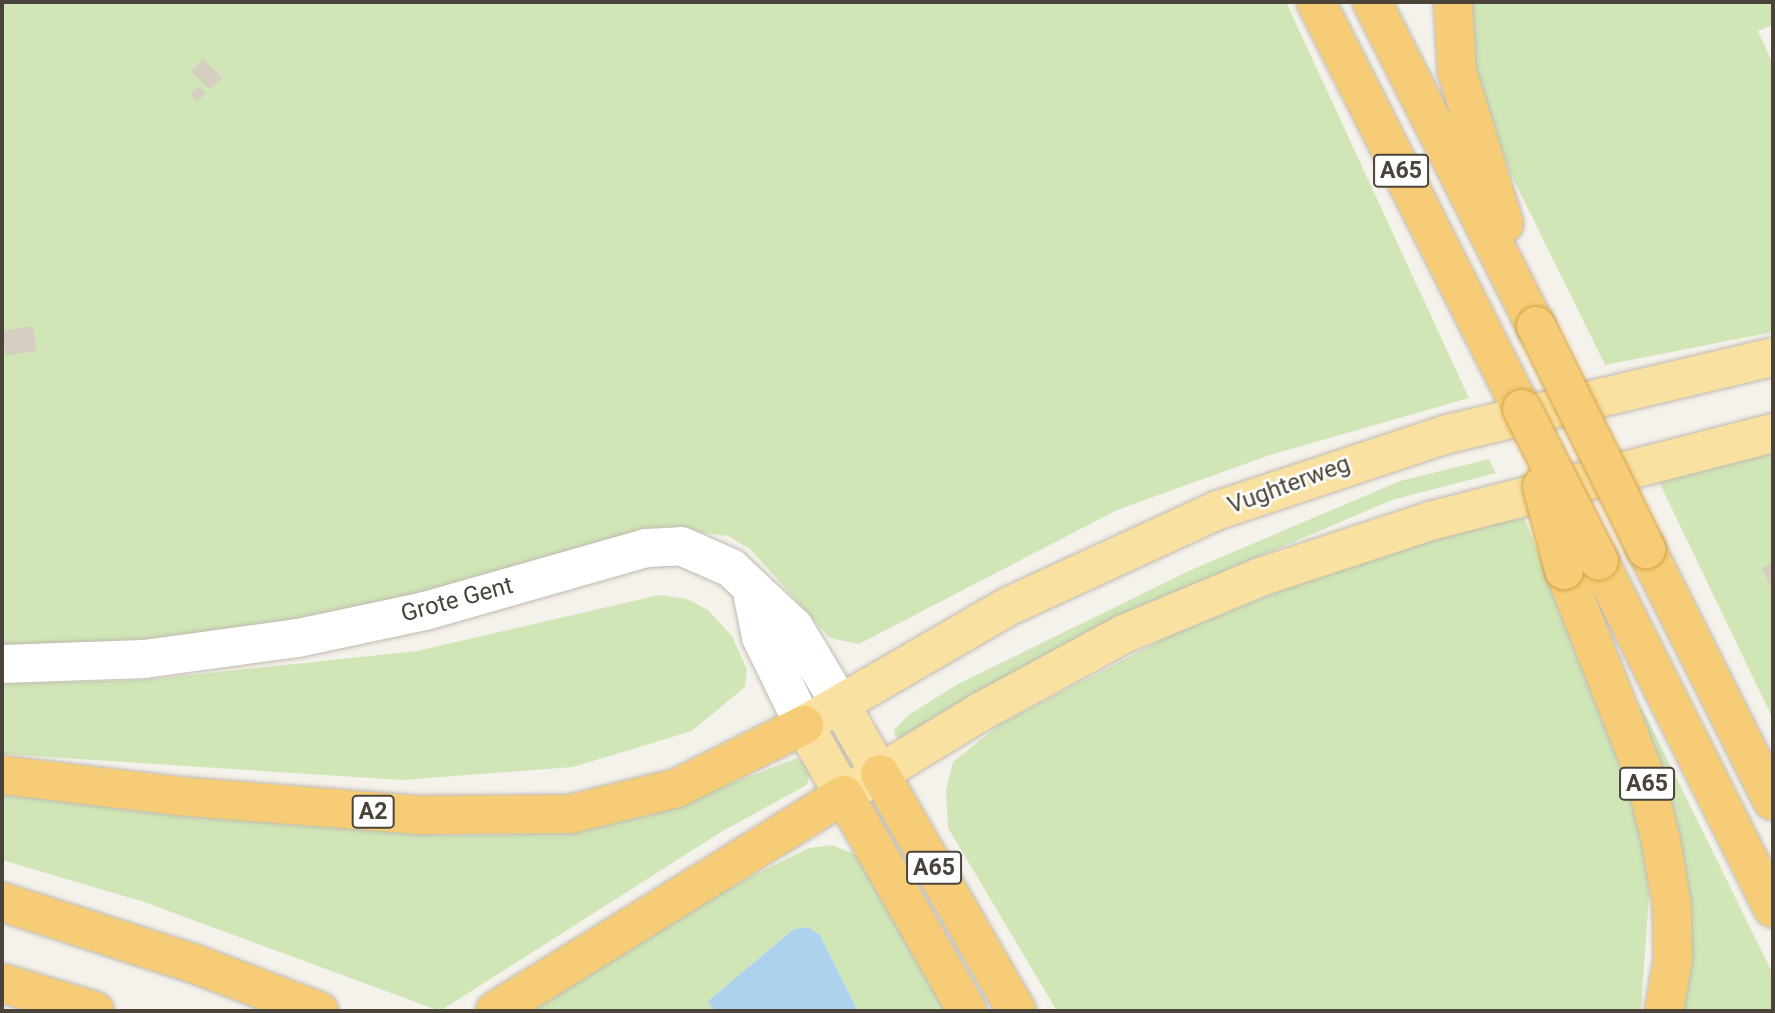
<!DOCTYPE html>
<html>
<head>
<meta charset="utf-8">
<style>
	body { margin:0 }
	#map { position:relative; width:1775px; height:1013px; overflow:hidden; background:#f5f2ec; font-family:Roboto,sans-serif }
	div>[style] { position:absolute }
	[style*='--x'] { left:calc(var(--x)*1px); top:calc(var(--y)*1px); width:calc(var(--w)*1px); rotate:calc(var(--a)*1deg) }
	.green>* { inset:0; background:#d0e6b7 }
	.water>* { inset:0; background:#acd2ed }
	.building>* { inset:0; background:#d6cec1; transform-origin:0 0 }
	.roads { filter:drop-shadow(0 0 2px #c0baae) drop-shadow(0 0 2px #c0baae) }
	.tertiary>* { height:38px; margin:-19px; padding:0 19px; transform-origin:19px; border-radius:19px; background:#fff }
	.primary>* { height:38px; margin:-19px; padding:0 19px; transform-origin:19px; border-radius:19px; background:#f9e1a1 }
	.motorway>* { height:38px; margin:-19px; padding:0 19px; transform-origin:19px; border-radius:19px; background:#f6cd76 }
	.bridges { filter:drop-shadow(0 0 2px #d5a245) drop-shadow(0 0 2px #d5a245) }
	.motorway-bridge>* { height:38px; margin:-19px; padding:0 19px; transform-origin:19px; border-radius:19px; background:#f6cd76 }
	span { translate:-50% -50%; white-space:nowrap; text-align:center; line-height:1.15; -webkit-text-stroke:5px #fff; paint-order:stroke }
	.shield-label span { padding:2px 5px; background:#fff; border:2px solid; border-radius:5px; -webkit-text-stroke-width:0 }
	.shield-label { font-size:23px; color:#494339; font-weight:700 }
	.street-label { font-size:24px; color:#494339 }
	.frame { position:absolute; inset:0; border:4px solid #494339; pointer-events:none }
</style>
</head>
<body>
<div id="map">
	<div class="green">
		<i style="clip-path:polygon(2px 2px,1286px 2px,1469px 398px,1270px 455px,1117px 510px,859px 644px,830px 638px,750px 549px,728px 536px,695px 532px,204px 640px,2px 646px)"></i>
		<i style="clip-path:polygon(1467px 2px,1773px 2px,1773px 25px,1758px 31px,1773px 64px,1773px 332px,1605px 365px,1510px 172px,1473px 76px)"></i>
		<i style="clip-path:polygon(1773px 453px,1773px 719px,1659px 482px)"></i>
		<i style="clip-path:polygon(1489px 459px,1496px 473px,1392px 500px,1197px 583px,901px 739px,895px 736px,894px 730px,910px 714px,958px 684px,1191px 570px,1400px 481px)"></i>
		<i style="clip-path:polygon(1524px 518px,1623px 750px,1646px 851px,1649px 895px,1641px 1011px,1057px 1011px,948px 828px,946px 790px,953px 762px,1000px 724px,1171px 635px,1307px 580px,1455px 530px)"></i>
		<i style="clip-path:polygon(659px 595px,687px 599px,708px 610px,732px 636px,747px 670px,745px 687px,692px 731px,573px 767px,402px 780px,2px 754px,2px 683px,143px 680px,417px 651px)"></i>
		<i style="clip-path:polygon(1642px 708px,1773px 974px,1773px 1011px,1677px 1011px,1635px 712px)"></i>
		<i style="clip-path:polygon(797px 758px,811px 768px,807px 785px,721px 832px,440px 1011px,144px 902px,2px 860px,2px 792px,438px 835px,506px 835px,596px 827px,651px 814px)"></i>
		<i style="clip-path:polygon(832px 845px,854px 854px,872px 872px,954px 1011px,858px 1011px,820px 935px,807px 927px,794px 929px,708px 1001px,718px 1011px,527px 1011px,644px 935px,752px 876px,809px 848px)"></i>
	</div>
	<div class="water">
		<i style="clip-path:polygon(808px 927px,820px 935px,858px 1011px,714px 1010px,708px 1001px,794px 929px)"></i>
	</div>
	<div class="building">
		<i style="left:203px;top:59px;width:27px;height:17px;rotate:45deg"></i>
		<i style="left:199px;top:86px;width:10px;height:12px;rotate:45deg"></i>
		<i style="left:33px;top:326px;width:25px;height:31px;rotate:81deg"></i>
		<i style="clip-path:polygon(1773px 563px,1773px 584px,1770px 585px,1762px 568px)"></i>
	</div>
	<div class="roads">
		<div class="tertiary">
			<i style="--x:751;--y:587;--w:51;--a:78.7"></i>
			<i style="--x:761;--y:637;--w:98;--a:64"></i>
			<i style="--x:2;--y:664;--w:142;--a:-2"></i>
			<i style="--x:144;--y:659;--w:155;--a:-7.8"></i>
			<i style="--x:298;--y:638;--w:130;--a:-12"></i>
			<i style="--x:425;--y:611;--w:230;--a:-15.9"></i>
			<i style="--x:646;--y:548;--w:35;--a:-3"></i>
			<i style="--x:681;--y:546;--w:55;--a:23.7"></i>
			<i style="--x:731;--y:568;--w:86;--a:43.1"></i>
			<i style="--x:794;--y:627;--w:90;--a:59.1"></i>
		</div>
		<div class="primary">
			<i style="--x:1773;--y:357;--w:335;--a:166.7"></i>
			<i style="--x:1447;--y:434;--w:241;--a:161.6"></i>
			<i style="--x:1218;--y:510;--w:230;--a:155.3"></i>
			<i style="--x:1009;--y:606;--w:237;--a:149.9"></i>
			<i style="--x:804;--y:725;--w:81;--a:60.3"></i>
			<i style="--x:844;--y:795;--w:162;--a:-31.3"></i>
			<i style="--x:982;--y:711;--w:162;--a:-28.5"></i>
			<i style="--x:1124;--y:634;--w:147;--a:-22.7"></i>
			<i style="--x:1260;--y:577;--w:179;--a:-18.2"></i>
			<i style="--x:1430;--y:521;--w:354;--a:-14.4"></i>
			<i style="--x:840;--y:704;--w:81;--a:60.3"></i>
		</div>
		<div class="motorway">
			<i style="--x:1316;--y:2;--w:456;--a:63.2"></i>
			<i style="--x:1372;--y:2;--w:363;--a:63.2"></i>
			<i style="--x:1453;--y:2;--w:69;--a:86.7"></i>
			<i style="--x:1457;--y:71;--w:160;--a:72.9"></i>
			<i style="--x:1646;--y:549;--w:282;--a:63.3"></i>
			<i style="--x:1599;--y:561;--w:388;--a:63.4"></i>
			<i style="--x:1564;--y:570;--w:221;--a:68.5"></i>
			<i style="--x:1645;--y:776;--w:67;--a:76.2"></i>
			<i style="--x:1661;--y:841;--w:66;--a:80.4"></i>
			<i style="--x:1672;--y:906;--w:53;--a:88.9"></i>
			<i style="--x:1673;--y:959;--w:53;--a:99.8"></i>
			<i style="--x:880;--y:774;--w:274;--a:60"></i>
			<i style="--x:2;--y:775;--w:176;--a:6.8"></i>
			<i style="--x:177;--y:796;--w:244;--a:4.5"></i>
			<i style="--x:420;--y:815;--w:150;--a:-0.4"></i>
			<i style="--x:570;--y:814;--w:110;--a:-13.7"></i>
			<i style="--x:677;--y:788;--w:142;--a:-26.4"></i>
			<i style="--x:2;--y:902;--w:203;--a:17.8"></i>
			<i style="--x:195;--y:964;--w:133;--a:20.8"></i>
			<i style="--x:2;--y:983;--w:97;--a:16.8"></i>
			<i style="--x:495;--y:1011;--w:410;--a:-31.8"></i>
			<i style="--x:844;--y:795;--w:249;--a:60.3"></i>
		</div>
	</div>
	<div class="bridges">
		<div class="motorway-bridge">
			<i style="--x:1536;--y:326;--w:249;--a:63.7"></i>
			<i style="--x:1522;--y:409;--w:170;--a:63.1"></i>
			<i style="--x:1542;--y:486;--w:87;--a:75.3"></i>
		</div>
	</div>
	<div class="shield-label">
		<span style="left:1401px;top:171px">A65</span>
		<span style="left:1647px;top:784px">A65</span>
		<span style="left:373px;top:812px">A2</span>
		<span style="left:934px;top:868px">A65</span>
	</div>
	<div class="street-label">
		<span style="left:1289px;top:485px;rotate:-20deg">Vughterweg</span>
		<span style="left:457px;top:600px;rotate:-15deg">Grote Gent</span>
	</div>
	<div class="frame"></div>
</div>
</body>
</html>
